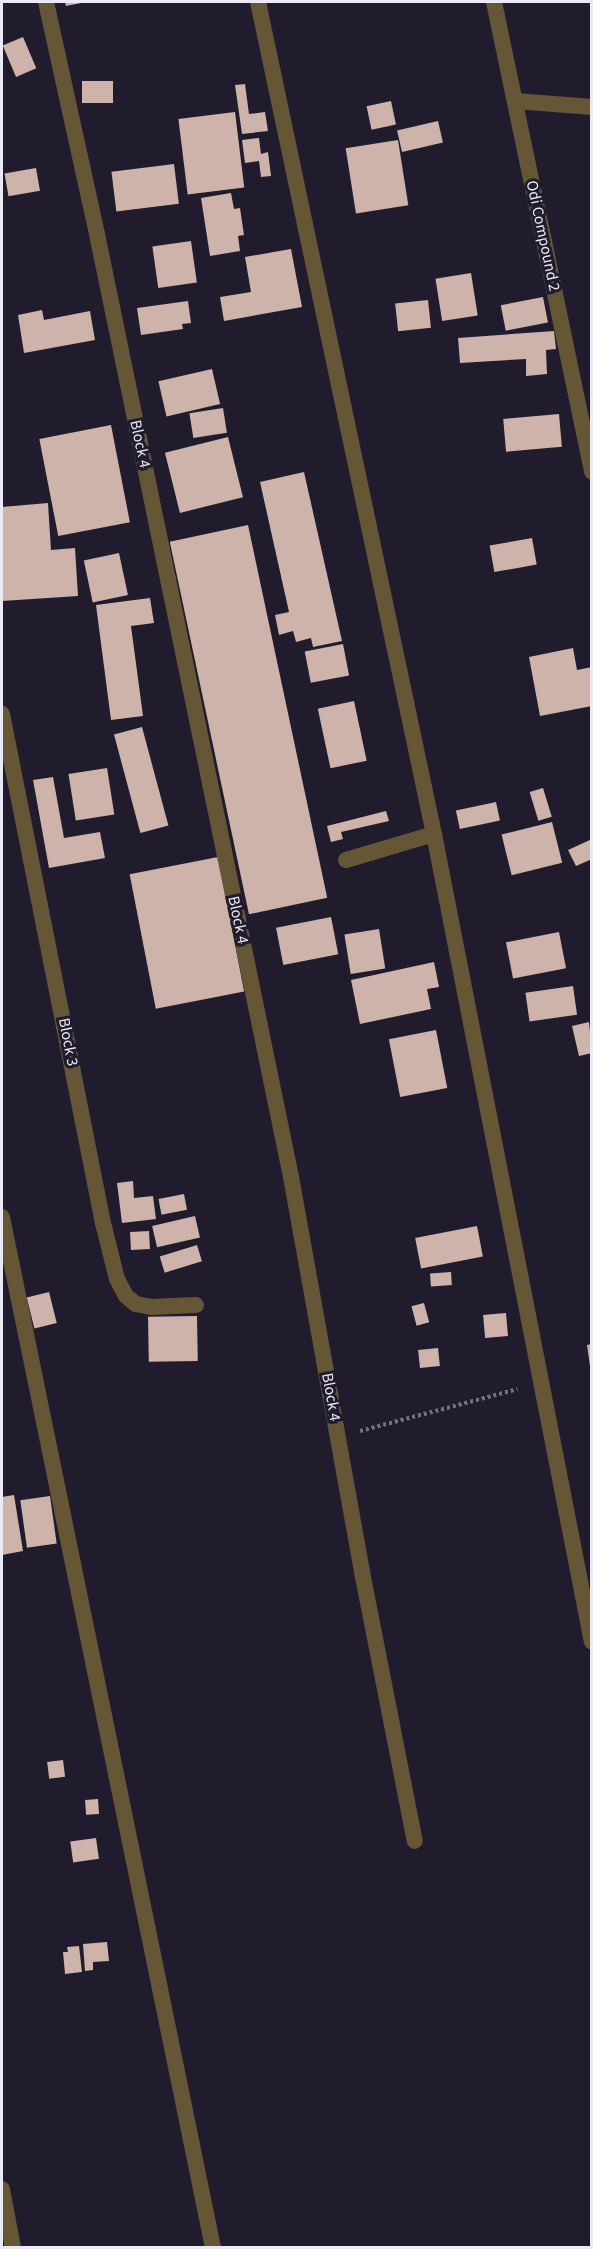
<!DOCTYPE html>
<html>
<head>
<meta charset="utf-8">
<style>
	body { margin:0 }
	#map { position:relative; width:593px; height:2249px; overflow:hidden; background:#201c2e; font-family:"Source Sans 3",sans-serif }
	div>[style] { position:absolute }
	[style*='--x'] { left:calc(var(--x)*1px); top:calc(var(--y)*1px); width:calc(var(--w)*1px); rotate:calc(var(--a)*1deg) }
	.building>* { inset:0; background:#cdb3a9; transform-origin:0 0 }
	.path>* { height:4px; margin-top:-2px; transform-origin:0; background:repeating-linear-gradient(90deg,#73707f 0 3px,transparent 0 6px) }
	.service>* { height:16px; margin:-8px; padding:0 8px; transform-origin:8px; border-radius:8px; background:#655636 }
	.minor>* { height:16px; margin:-8px; padding:0 8px; transform-origin:8px; border-radius:8px; background:#655636 }
	span { translate:-50% -50%; white-space:nowrap; text-align:center; line-height:1.15; -webkit-text-stroke:6px #201c2e; paint-order:stroke }
	.street-label { font-size:16px; color:#ebe9f5 }
	.frame { position:absolute; inset:0; border:3px solid #ebe9f5; pointer-events:none }
</style>
</head>
<body>
<div id="map">
	<div class="building">
		<i style="clip-path:polygon(65px 2px,81px 2px,81px 3px,66px 6px)"></i>
		<i style="left:23px;top:37px;width:34px;height:22px;rotate:67deg"></i>
		<i style="left:82px;top:81px;width:31px;height:22px"></i>
		<i style="clip-path:polygon(245px 84px,249px 114px,265px 112px,268px 131px,242px 134px,235px 85px)"></i>
		<i style="left:391px;top:101px;width:24px;height:25px;rotate:78deg"></i>
		<i style="left:235px;top:112px;width:76px;height:57px;rotate:83deg"></i>
		<i style="left:438px;top:121px;width:22px;height:42px;rotate:77deg"></i>
		<i style="clip-path:polygon(259px 138px,261px 154px,268px 152px,271px 176px,261px 177px,259px 161px,245px 163px,242px 140px)"></i>
		<i style="left:398px;top:140px;width:66px;height:53px;rotate:81deg"></i>
		<i style="left:174px;top:164px;width:40px;height:63px;rotate:83deg"></i>
		<i style="left:36px;top:168px;width:23px;height:32px;rotate:80deg"></i>
		<i style="clip-path:polygon(231px 193px,234px 209px,240px 208px,244px 235px,238px 236px,240px 251px,210px 256px,201px 198px)"></i>
		<i style="left:191px;top:241px;width:42px;height:39px;rotate:82deg"></i>
		<i style="clip-path:polygon(291px 249px,302px 307px,224px 321px,220px 297px,251px 292px,245px 257px)"></i>
		<i style="left:471px;top:273px;width:43px;height:36px;rotate:81deg"></i>
		<i style="left:543px;top:297px;width:26px;height:43px;rotate:79deg"></i>
		<i style="left:428px;top:300px;width:28px;height:33px;rotate:84deg"></i>
		<i style="clip-path:polygon(188px 301px,191px 323px,182px 324px,183px 329px,141px 335px,137px 308px)"></i>
		<i style="clip-path:polygon(42px 310px,44px 320px,90px 311px,95px 340px,24px 353px,18px 315px)"></i>
		<i style="clip-path:polygon(554px 331px,556px 349px,546px 350px,547px 374px,526px 376px,526px 359px,460px 363px,458px 338px)"></i>
		<i style="left:212px;top:369px;width:36px;height:55px;rotate:77deg"></i>
		<i style="left:223px;top:408px;width:25px;height:34px;rotate:81deg"></i>
		<i style="left:559px;top:414px;width:33px;height:56px;rotate:85deg"></i>
		<i style="left:111px;top:425px;width:99px;height:73px;rotate:79deg"></i>
		<i style="left:228px;top:437px;width:62px;height:65px;rotate:76deg"></i>
		<i style="clip-path:polygon(304px 472px,342px 641px,313px 647px,311px 638px,296px 642px,293px 631px,279px 635px,275px 615px,289px 612px,260px 482px)"></i>
		<i style="clip-path:polygon(48px 503px,51px 550px,75px 548px,78px 596px,2px 601px,2px 507px)"></i>
		<i style="left:248px;top:525px;width:381px;height:80px;rotate:78deg"></i>
		<i style="left:532px;top:538px;width:27px;height:43px;rotate:80deg"></i>
		<i style="left:119px;top:553px;width:43px;height:36px;rotate:78deg"></i>
		<i style="clip-path:polygon(150px 598px,154px 623px,131px 626px,143px 716px,111px 720px,96px 605px)"></i>
		<i style="left:343px;top:644px;width:32px;height:39px;rotate:79deg"></i>
		<i style="clip-path:polygon(573px 648px,577px 670px,592px 667px,592px 706px,540px 716px,529px 657px)"></i>
		<i style="left:354px;top:701px;width:61px;height:37px;rotate:78deg"></i>
		<i style="left:142px;top:727px;width:102px;height:29px;rotate:75deg"></i>
		<i style="left:107px;top:768px;width:47px;height:39px;rotate:81deg"></i>
		<i style="clip-path:polygon(53px 777px,64px 838px,100px 832px,105px 858px,49px 868px,33px 780px)"></i>
		<i style="left:543px;top:788px;width:30px;height:14px;rotate:73deg"></i>
		<i style="left:496px;top:802px;width:19px;height:41px;rotate:78deg"></i>
		<i style="clip-path:polygon(386px 811px,389px 821px,341px 832px,343px 839px,331px 842px,327px 826px)"></i>
		<i style="left:552px;top:822px;width:42px;height:52px;rotate:76deg"></i>
		<i style="clip-path:polygon(592px 839px,592px 859px,576px 866px,568px 850px)"></i>
		<i style="left:218px;top:857px;width:137px;height:90px;rotate:79deg"></i>
		<i style="left:331px;top:917px;width:38px;height:56px;rotate:79deg"></i>
		<i style="left:379px;top:929px;width:40px;height:35px;rotate:81deg"></i>
		<i style="left:559px;top:932px;width:37px;height:54px;rotate:79deg"></i>
		<i style="clip-path:polygon(434px 962px,439px 987px,427px 989px,431px 1009px,360px 1024px,351px 980px)"></i>
		<i style="left:573px;top:986px;width:29px;height:48px;rotate:82deg"></i>
		<i style="clip-path:polygon(589px 1022px,592px 1053px,579px 1056px,572px 1026px)"></i>
		<i style="left:436px;top:1030px;width:59px;height:48px;rotate:79deg"></i>
		<i style="clip-path:polygon(133px 1181px,134px 1198px,153px 1196px,156px 1219px,122px 1223px,117px 1183px)"></i>
		<i style="left:184px;top:1194px;width:16px;height:26px;rotate:79deg"></i>
		<i style="left:195px;top:1216px;width:22px;height:44px;rotate:77deg"></i>
		<i style="left:477px;top:1226px;width:31px;height:63px;rotate:79deg"></i>
		<i style="left:149px;top:1231px;width:18px;height:19px;rotate:87deg"></i>
		<i style="left:197px;top:1245px;width:17px;height:39px;rotate:73deg"></i>
		<i style="left:451px;top:1272px;width:13px;height:21px;rotate:86deg"></i>
		<i style="left:49px;top:1292px;width:32px;height:23px;rotate:76deg"></i>
		<i style="left:424px;top:1303px;width:20px;height:13px;rotate:75deg"></i>
		<i style="left:506px;top:1313px;width:23px;height:23px;rotate:85deg"></i>
		<i style="left:197px;top:1316px;width:45px;height:49px;rotate:89deg"></i>
		<i style="clip-path:polygon(592px 1344px,592px 1366px,590px 1366px,587px 1345px)"></i>
		<i style="left:438px;top:1348px;width:18px;height:20px;rotate:84deg"></i>
		<i style="clip-path:polygon(14px 1495px,23px 1551px,2px 1555px,2px 1497px)"></i>
		<i style="left:50px;top:1496px;width:48px;height:30px;rotate:82deg"></i>
		<i style="left:63px;top:1760px;width:17px;height:16px;rotate:83deg"></i>
		<i style="left:98px;top:1799px;width:15px;height:13px;rotate:86deg"></i>
		<i style="left:96px;top:1838px;width:21px;height:26px;rotate:82deg"></i>
		<i style="clip-path:polygon(107px 1942px,109px 1961px,93px 1962px,93px 1970px,85px 1971px,83px 1944px)"></i>
		<i style="clip-path:polygon(79px 1946px,82px 1972px,65px 1974px,63px 1952px,68px 1952px,67px 1947px)"></i>
	</div>
	<div class="path">
		<i style="--x:360;--y:1431;--w:163;--a:-14.9"></i>
	</div>
	<div class="service">
		<i style="--x:346;--y:860;--w:92;--a:-16.5"></i>
	</div>
	<div class="minor">
		<i style="--x:46;--y:2;--w:243;--a:77.6"></i>
		<i style="--x:98;--y:239;--w:958;--a:78.37"></i>
		<i style="--x:291;--y:1177;--w:401;--a:79.8"></i>
		<i style="--x:362;--y:1572;--w:274;--a:78.9"></i>
		<i style="--x:258;--y:2;--w:850;--a:78.06"></i>
		<i style="--x:434;--y:834;--w:823;--a:78.94"></i>
		<i style="--x:494;--y:2;--w:480;--a:78.2"></i>
		<i style="--x:516;--y:101;--w:76;--a:4.5"></i>
		<i style="--x:2;--y:714;--w:519;--a:78.78"></i>
		<i style="--x:103;--y:1223;--w:58;--a:76"></i>
		<i style="--x:117;--y:1279;--w:19;--a:62"></i>
		<i style="--x:126;--y:1296;--w:13;--a:39"></i>
		<i style="--x:136;--y:1304;--w:15;--a:11"></i>
		<i style="--x:151;--y:1307;--w:45;--a:-2.5"></i>
		<i style="--x:2;--y:1217;--w:1052;--a:78.43"></i>
		<i style="--x:2;--y:2189;--w:60;--a:79.4"></i>
	</div>
	<div class="street-label">
		<span style="left:543px;top:236px;rotate:78deg">Odi Compound 2</span>
		<span style="left:140px;top:444px;rotate:78deg">Block 4</span>
		<span style="left:238px;top:920px;rotate:78deg">Block 4</span>
		<span style="left:68px;top:1042px;rotate:79deg">Block 3</span>
		<span style="left:331px;top:1397px;rotate:80deg">Block 4</span>
	</div>
	<div class="frame"></div>
</div>
</body>
</html>
